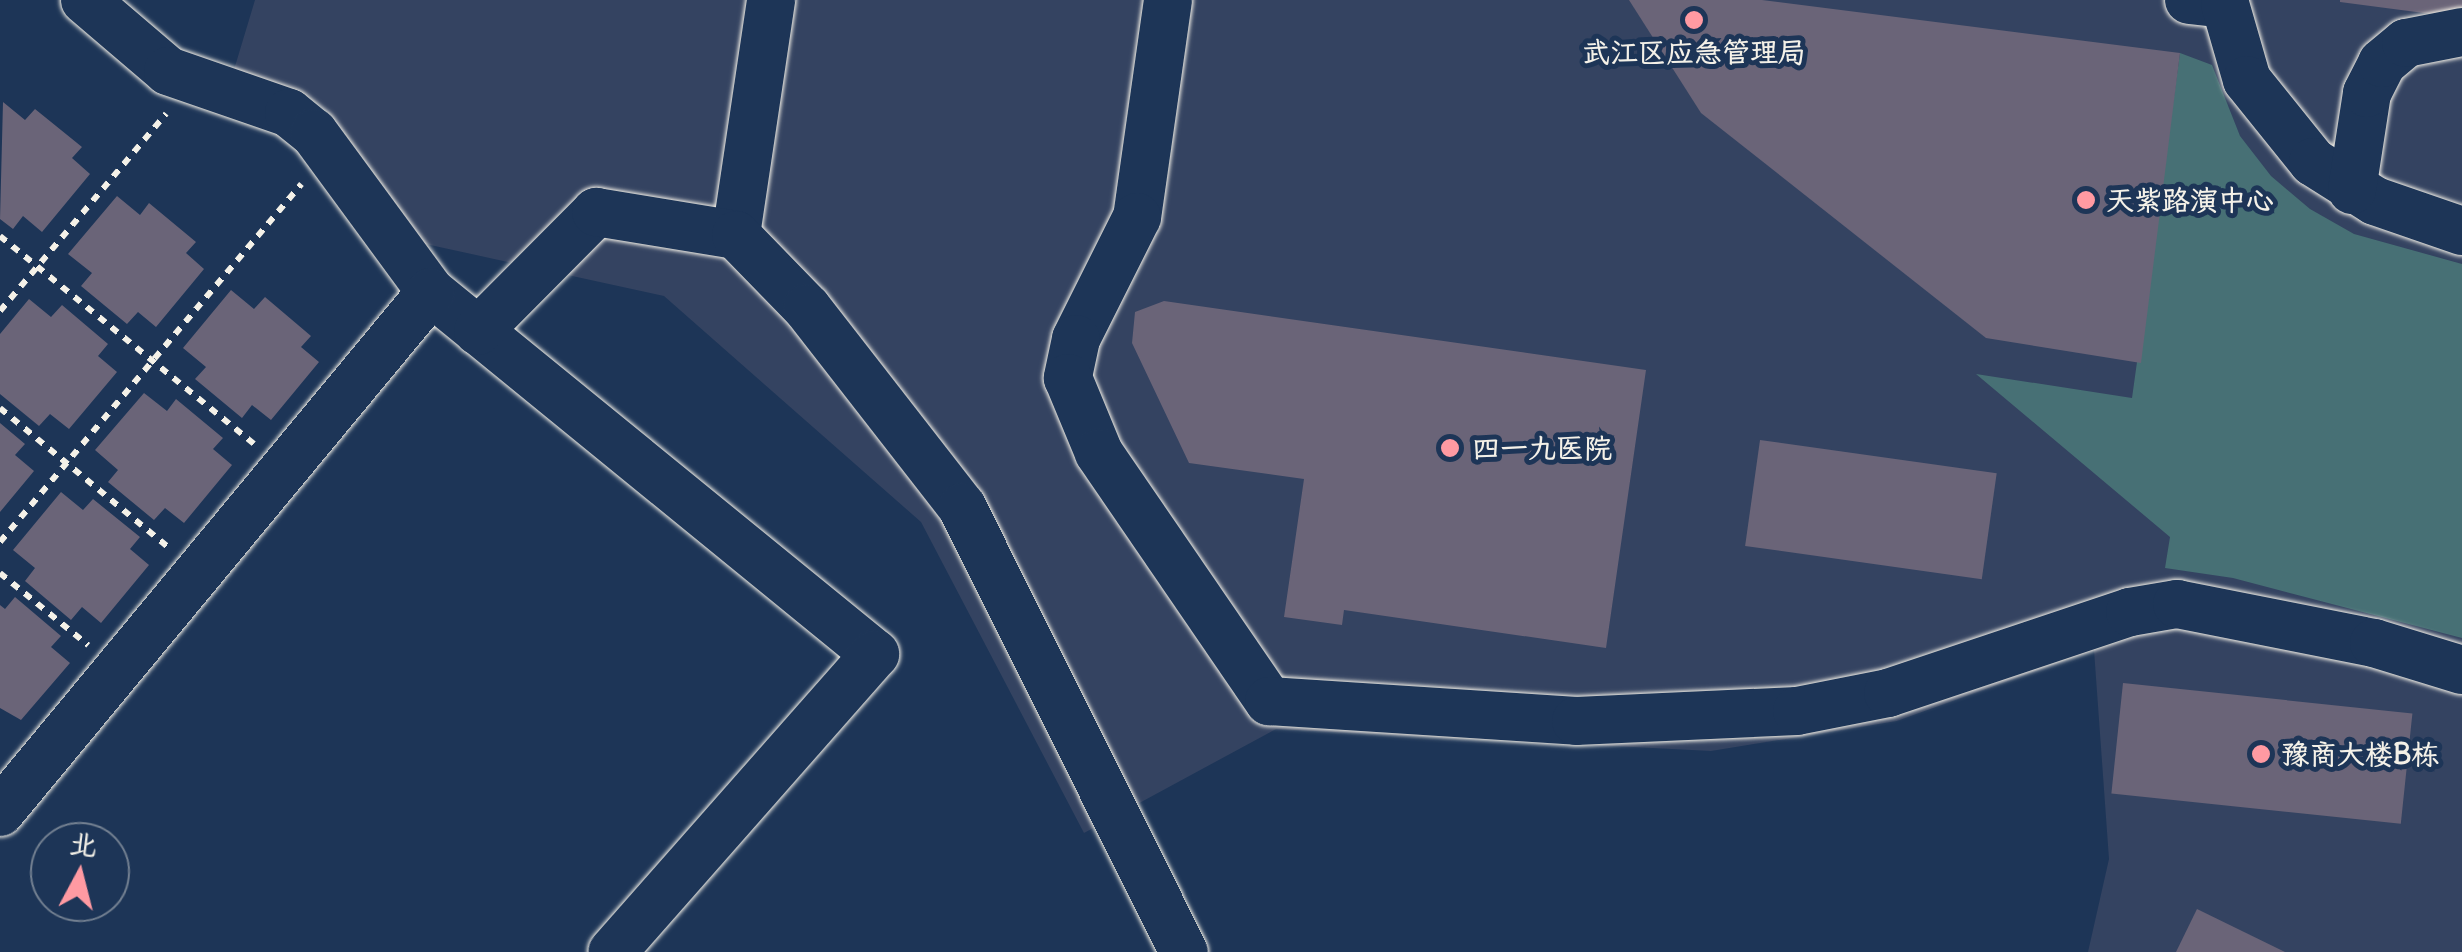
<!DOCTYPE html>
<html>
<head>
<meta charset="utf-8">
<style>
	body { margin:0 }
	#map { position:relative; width:2462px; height:952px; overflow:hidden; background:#1d3557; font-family:Delius,"LXGW WenKai TC",sans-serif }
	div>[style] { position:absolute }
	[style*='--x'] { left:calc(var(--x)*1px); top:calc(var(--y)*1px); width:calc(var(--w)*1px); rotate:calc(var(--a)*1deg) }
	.built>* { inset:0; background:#344361 }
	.green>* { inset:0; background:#477075 }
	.building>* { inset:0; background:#6a6478; transform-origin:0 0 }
	.path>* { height:6px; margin-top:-3px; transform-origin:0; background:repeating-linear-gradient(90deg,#f4f1e8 0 8px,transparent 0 16px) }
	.roads { filter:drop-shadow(0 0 2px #f4f1e8) drop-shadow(0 0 2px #f4f1e8) }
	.minor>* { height:48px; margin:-24px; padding:0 24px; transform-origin:24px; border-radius:24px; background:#1d3557 }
	.dots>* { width:28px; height:28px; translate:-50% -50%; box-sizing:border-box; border:5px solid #1d3557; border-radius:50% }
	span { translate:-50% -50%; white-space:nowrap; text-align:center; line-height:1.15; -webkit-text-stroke:10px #1d3557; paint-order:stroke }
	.poi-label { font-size:28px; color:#f4f1e8; font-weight:700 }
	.left { translate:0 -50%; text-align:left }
	.north { position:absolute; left:30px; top:822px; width:100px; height:100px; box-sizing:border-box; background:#1d3557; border:2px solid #738091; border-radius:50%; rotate:7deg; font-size:28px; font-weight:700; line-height:40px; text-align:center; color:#f4f1e8 }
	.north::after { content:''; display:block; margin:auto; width:35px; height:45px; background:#ff9aa2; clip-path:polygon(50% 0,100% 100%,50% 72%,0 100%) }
</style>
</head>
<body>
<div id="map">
	<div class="built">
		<i style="clip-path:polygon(255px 0,2462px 0,2462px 952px,2088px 952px,2109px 859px,2094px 650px,1897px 721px,1711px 751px,1276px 729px,1084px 833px,921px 522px,664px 296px,421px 243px,327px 111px,307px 96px,233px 73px)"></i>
	</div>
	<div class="green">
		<i style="clip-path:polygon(2180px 53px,2212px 65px,2240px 136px,2271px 176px,2310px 209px,2354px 234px,2462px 264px,2462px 638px,2233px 578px,2165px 568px,2170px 537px,1976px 374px,2132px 398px)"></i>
	</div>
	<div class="building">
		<i style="clip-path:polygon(1629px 0,1762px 0,2180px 53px,2141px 363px,1986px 338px,1701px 113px)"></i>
		<i style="clip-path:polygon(2462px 0,2462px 18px,2340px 2px,2340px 0)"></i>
		<i style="clip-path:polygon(3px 102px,25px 120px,35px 109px,82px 147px,72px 158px,90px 174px,42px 232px,23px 216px,13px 229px,0 219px)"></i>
		<i style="clip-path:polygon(117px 196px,140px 215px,149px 203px,196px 242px,186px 253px,204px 269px,156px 327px,138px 312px,127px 324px,81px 286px,92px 273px,68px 254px)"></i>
		<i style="clip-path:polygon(231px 290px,254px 309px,265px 297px,311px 336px,301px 347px,319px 362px,271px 420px,252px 405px,242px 418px,195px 379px,206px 367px,183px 348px)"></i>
		<i style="clip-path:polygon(29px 299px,51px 317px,62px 305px,108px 344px,98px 356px,117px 372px,69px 429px,50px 414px,39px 426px,0 394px,0 334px)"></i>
		<i style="clip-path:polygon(1164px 301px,1646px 370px,1606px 648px,1344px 610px,1342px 625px,1284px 617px,1304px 479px,1189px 463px,1132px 343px,1135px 312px)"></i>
		<i style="clip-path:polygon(144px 393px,167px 411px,176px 399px,223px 438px,213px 449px,232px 465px,184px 523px,165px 508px,154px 520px,108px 482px,118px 470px,95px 450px)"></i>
		<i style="clip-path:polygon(0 423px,25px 444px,15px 455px,34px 471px,0 512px)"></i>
		<i style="left:1760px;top:440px;width:239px;height:107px;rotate:8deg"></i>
		<i style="clip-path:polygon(61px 492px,83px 510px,93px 499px,140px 537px,130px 549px,149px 565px,101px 623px,82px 607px,71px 620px,25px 581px,35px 568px,13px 550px)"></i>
		<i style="clip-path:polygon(15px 597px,61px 636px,51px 647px,70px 663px,21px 720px,0 708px,0 605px,5px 609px)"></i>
		<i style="left:2123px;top:683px;width:291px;height:111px;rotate:6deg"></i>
		<i style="clip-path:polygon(2197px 909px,2285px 952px,2176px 952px)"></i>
	</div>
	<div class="path">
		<i style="--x:0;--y:236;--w:328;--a:39.3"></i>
		<i style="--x:0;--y:311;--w:258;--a:-49.9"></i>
		<i style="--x:0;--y:408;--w:219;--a:39.6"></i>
		<i style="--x:0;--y:542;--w:468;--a:-49.9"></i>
		<i style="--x:0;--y:573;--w:114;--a:39.3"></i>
	</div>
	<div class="roads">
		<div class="minor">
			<i style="--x:85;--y:0;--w:109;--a:40.5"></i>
			<i style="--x:168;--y:71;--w:128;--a:19.1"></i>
			<i style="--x:289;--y:113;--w:32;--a:39"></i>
			<i style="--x:314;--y:133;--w:197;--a:53.7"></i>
			<i style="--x:431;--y:292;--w:573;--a:39.19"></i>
			<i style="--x:875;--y:654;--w:397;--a:131.4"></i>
			<i style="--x:1168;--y:0;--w:219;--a:98.1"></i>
			<i style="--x:1137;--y:217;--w:136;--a:116.6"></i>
			<i style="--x:1076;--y:339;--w:40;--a:102"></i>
			<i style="--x:1068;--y:378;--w:81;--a:67.5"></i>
			<i style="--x:1099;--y:453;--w:301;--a:55.6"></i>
			<i style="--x:1269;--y:701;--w:308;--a:3.7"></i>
			<i style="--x:1576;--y:721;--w:221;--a:-2.6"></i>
			<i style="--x:1797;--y:711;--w:93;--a:-11.2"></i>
			<i style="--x:1888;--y:693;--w:255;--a:-18.5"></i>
			<i style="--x:2130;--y:612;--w:48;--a:-9.7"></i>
			<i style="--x:2177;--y:604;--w:201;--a:11.2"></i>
			<i style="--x:2374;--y:643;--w:92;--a:17.1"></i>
			<i style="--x:2189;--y:0;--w:36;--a:6"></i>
			<i style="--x:2225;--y:4;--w:79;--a:73.9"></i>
			<i style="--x:2247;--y:80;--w:105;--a:51.2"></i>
			<i style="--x:2313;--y:162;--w:73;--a:32.2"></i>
			<i style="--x:2375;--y:201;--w:92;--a:19"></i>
			<i style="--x:2352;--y:190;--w:98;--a:-81.2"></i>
			<i style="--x:2367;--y:93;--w:34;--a:-63"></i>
			<i style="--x:2382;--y:63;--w:31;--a:-40"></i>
			<i style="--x:2406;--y:43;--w:57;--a:-11.1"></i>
			<i style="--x:736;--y:235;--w:238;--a:-81.5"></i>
			<i style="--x:478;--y:331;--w:168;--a:-45.2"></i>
			<i style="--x:596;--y:212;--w:142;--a:9.3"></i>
			<i style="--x:736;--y:235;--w:102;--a:45.8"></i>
			<i style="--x:807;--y:308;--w:252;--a:52.1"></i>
			<i style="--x:962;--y:507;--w:497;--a:63.5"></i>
			<i style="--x:0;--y:812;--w:675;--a:-50.35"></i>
		</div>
	</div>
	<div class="dots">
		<i style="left:1694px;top:20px;background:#ff9aa2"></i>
		<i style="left:2086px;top:200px;background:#ff9aa2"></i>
		<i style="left:1450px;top:448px;background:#ff9aa2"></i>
		<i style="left:2261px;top:754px;background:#ff9aa2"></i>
	</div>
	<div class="poi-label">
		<span style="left:1694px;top:52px">武江区应急管理局</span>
		<span class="left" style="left:2106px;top:200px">天紫路演中心</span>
		<span class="left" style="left:1472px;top:448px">四一九医院</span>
		<span class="left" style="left:2281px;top:754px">豫商大楼B栋</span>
	</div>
	<div class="north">北</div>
</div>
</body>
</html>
